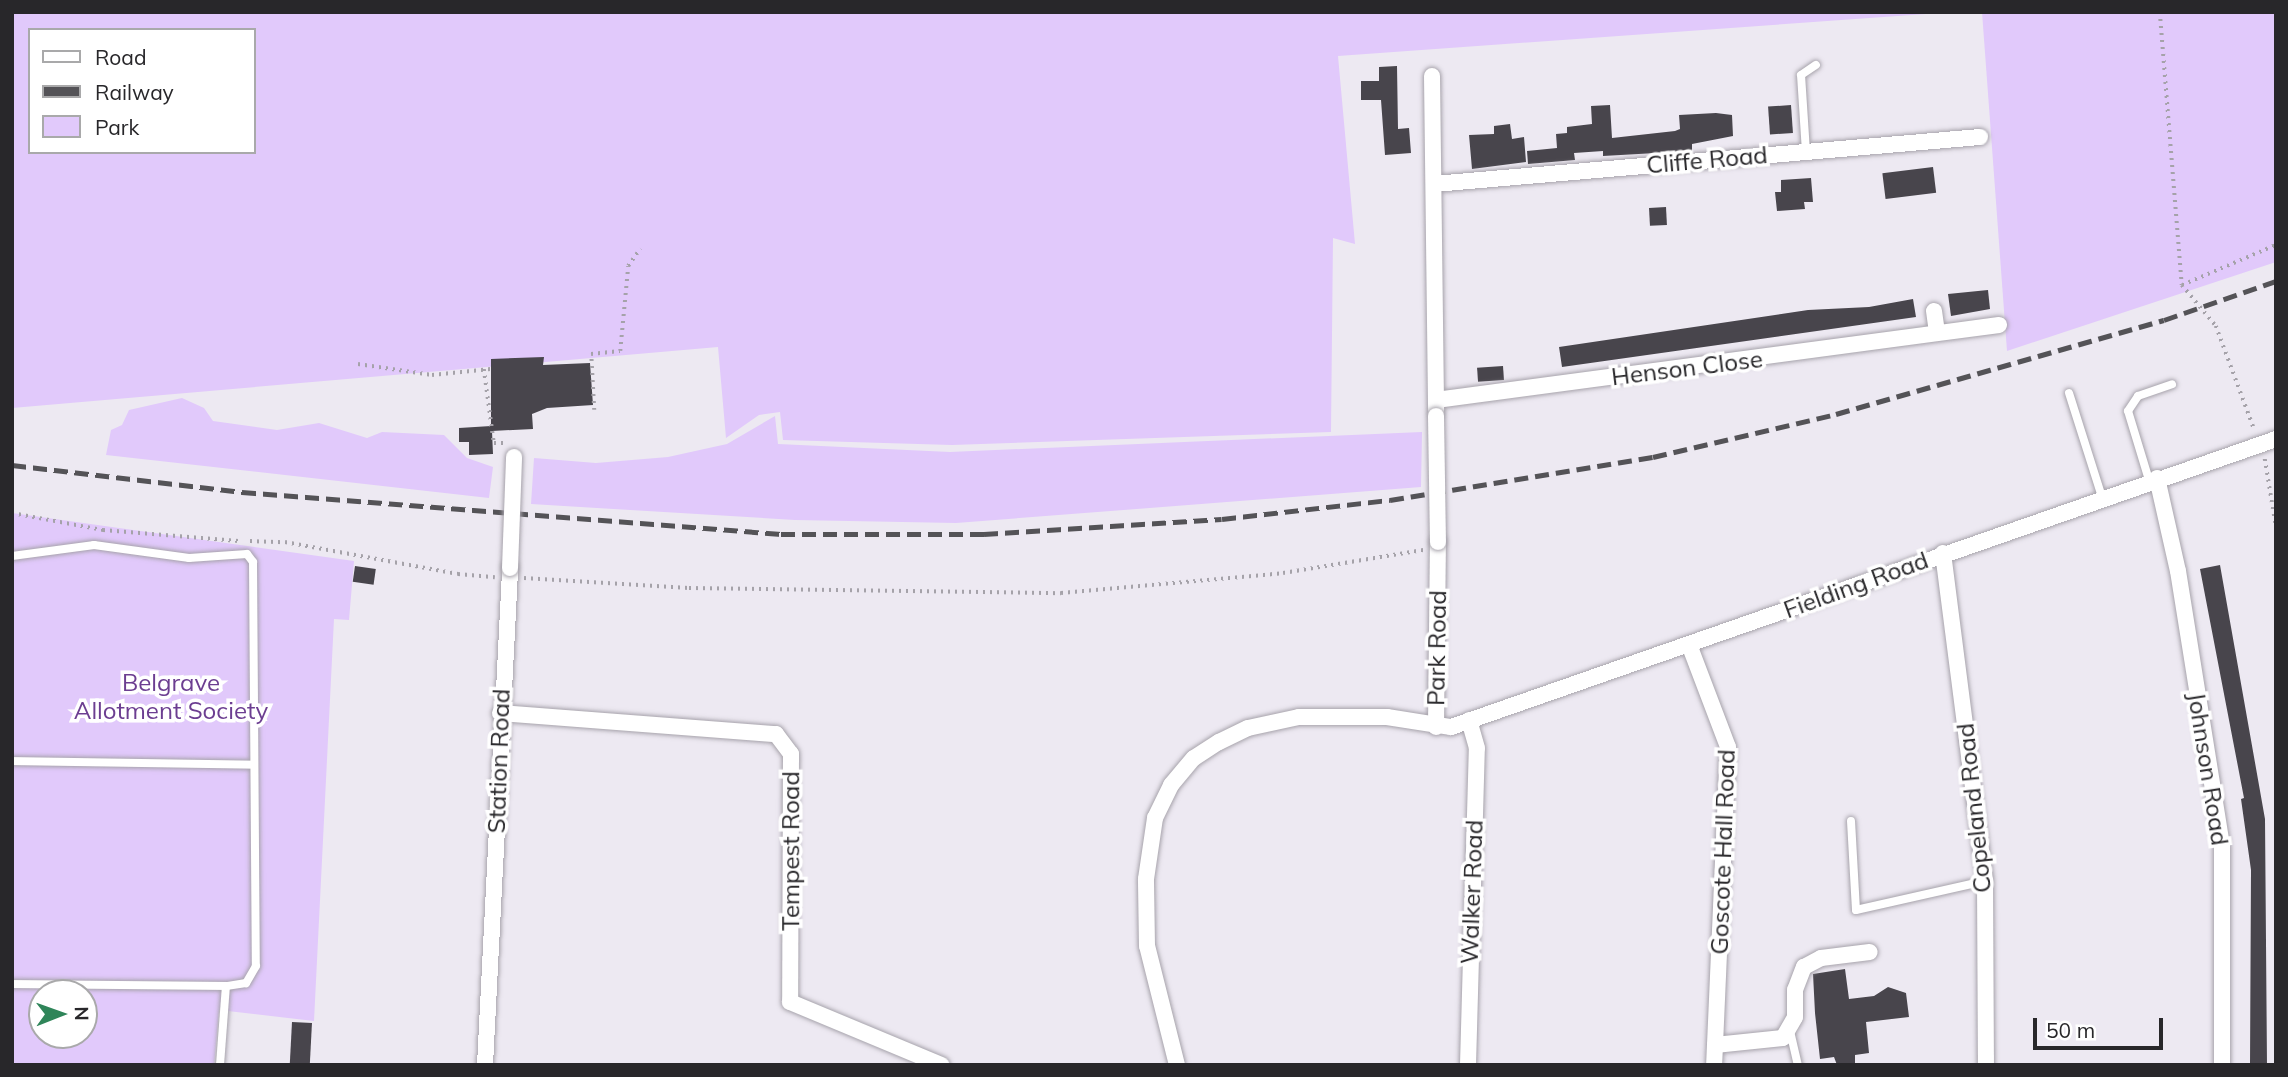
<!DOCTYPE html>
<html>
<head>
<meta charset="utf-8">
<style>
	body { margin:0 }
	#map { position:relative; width:2288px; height:1077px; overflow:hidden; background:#ede9f2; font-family:Mulish,sans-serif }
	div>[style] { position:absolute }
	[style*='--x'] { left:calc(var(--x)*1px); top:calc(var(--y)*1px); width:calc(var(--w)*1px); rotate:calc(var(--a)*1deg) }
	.green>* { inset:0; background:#e1c9fb }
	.building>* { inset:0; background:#48454c; transform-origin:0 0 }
	.path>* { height:3.5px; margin-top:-1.75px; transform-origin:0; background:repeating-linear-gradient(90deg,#a5a2a9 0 2px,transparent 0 7px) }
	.roads { filter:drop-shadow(0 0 2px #a7a3ab) drop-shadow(0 0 2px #a7a3ab) }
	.service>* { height:8px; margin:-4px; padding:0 4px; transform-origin:4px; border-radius:4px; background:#fff }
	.minor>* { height:16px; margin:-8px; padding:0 8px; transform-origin:8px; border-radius:8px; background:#fff }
	.rail>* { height:5px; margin-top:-2.5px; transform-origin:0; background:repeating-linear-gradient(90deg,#545357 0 14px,transparent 0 21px) }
	.bridges { filter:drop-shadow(0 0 2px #a7a3ab) drop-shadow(0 0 2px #a7a3ab) }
	.minor-bridge>* { height:16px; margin:-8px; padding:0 8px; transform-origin:8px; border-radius:8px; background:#fff }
	span { translate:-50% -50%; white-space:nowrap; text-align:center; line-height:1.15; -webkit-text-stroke:7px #fff; paint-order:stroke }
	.street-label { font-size:24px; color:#28272a }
	.park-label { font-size:24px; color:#6c3e91 }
	.frame { position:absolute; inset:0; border:14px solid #28272a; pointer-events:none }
	.legend { position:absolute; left:28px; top:28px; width:228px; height:126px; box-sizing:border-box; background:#fff; border:2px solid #a9a9aa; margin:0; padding:9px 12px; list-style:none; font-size:21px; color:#28272a }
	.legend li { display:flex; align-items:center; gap:14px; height:35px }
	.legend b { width:35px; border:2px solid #a9a9aa }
	.north { position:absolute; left:28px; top:979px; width:70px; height:70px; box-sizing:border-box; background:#fff; border:2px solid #a9a9aa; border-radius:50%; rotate:89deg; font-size:19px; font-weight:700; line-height:28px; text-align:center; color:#28272a }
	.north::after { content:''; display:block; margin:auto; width:24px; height:32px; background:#2f8559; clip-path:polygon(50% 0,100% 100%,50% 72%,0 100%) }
	.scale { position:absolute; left:2033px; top:1018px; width:130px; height:32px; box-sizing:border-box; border:4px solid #28272a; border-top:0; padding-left:9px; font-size:21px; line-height:24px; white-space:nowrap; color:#28272a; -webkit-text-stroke:5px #fff; paint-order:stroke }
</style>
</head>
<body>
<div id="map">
	<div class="green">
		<i style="clip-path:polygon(evenodd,12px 12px,1954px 12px,1338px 56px,1355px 244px,1333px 238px,1331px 432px,952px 445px,783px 440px,780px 412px,759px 415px,726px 438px,718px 347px,12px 408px,12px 12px,30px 30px,254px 30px,254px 152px,30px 152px,30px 30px)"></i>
		<i style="clip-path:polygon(1982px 12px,2276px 12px,2276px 262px,2007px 351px)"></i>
		<i style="clip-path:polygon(182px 398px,204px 408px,213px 421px,277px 430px,319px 423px,367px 438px,382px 432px,444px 435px,467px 458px,493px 467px,489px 498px,106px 455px,111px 430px,122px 425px,129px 410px)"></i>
		<i style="clip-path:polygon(775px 416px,778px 444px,950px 452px,1422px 432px,1421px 487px,956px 523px,795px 520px,531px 504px,534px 458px,596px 463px,668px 457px,727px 444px)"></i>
		<i style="clip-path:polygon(evenodd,12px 513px,354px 561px,349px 620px,334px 619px,314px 1021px,219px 1010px,214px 1065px,12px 1065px,12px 513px,42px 993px,84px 993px,84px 1035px,42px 1035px,42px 993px)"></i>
	</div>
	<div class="building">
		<i style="clip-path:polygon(1397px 66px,1398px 129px,1409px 128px,1411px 153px,1385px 155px,1381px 100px,1361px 100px,1361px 81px,1379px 81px,1379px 67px)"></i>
		<i style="clip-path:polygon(1610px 105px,1612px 138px,1675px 131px,1680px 129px,1679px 115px,1716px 113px,1732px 115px,1733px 136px,1692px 144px,1692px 151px,1603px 156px,1603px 151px,1574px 153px,1575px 160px,1528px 164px,1527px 151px,1557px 148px,1556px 134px,1567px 133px,1567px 127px,1592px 124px,1591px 106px)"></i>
		<i style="left:1791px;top:105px;width:28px;height:23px;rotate:86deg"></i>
		<i style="clip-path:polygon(1510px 124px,1512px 139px,1524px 137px,1526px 162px,1472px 169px,1469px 135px,1494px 134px,1494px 126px)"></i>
		<i style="left:1933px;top:167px;width:26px;height:51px;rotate:83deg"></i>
		<i style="clip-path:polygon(1811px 178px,1813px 202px,1804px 202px,1805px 209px,1777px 211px,1775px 192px,1781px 192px,1781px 180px)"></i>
		<i style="left:1666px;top:207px;width:18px;height:17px;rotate:87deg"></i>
		<i style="clip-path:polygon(1988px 290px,1990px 309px,1951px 316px,1948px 294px)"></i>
		<i style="clip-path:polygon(1913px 299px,1916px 317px,1562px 367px,1559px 347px,1808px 310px,1869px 307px)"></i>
		<i style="clip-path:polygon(544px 357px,543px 365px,590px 363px,593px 405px,547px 408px,532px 414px,533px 429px,492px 431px,493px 454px,469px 455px,469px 442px,459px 442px,459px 428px,491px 426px,491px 359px)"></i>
		<i style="left:1503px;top:366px;width:14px;height:26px;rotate:86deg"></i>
		<i style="clip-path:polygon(2220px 565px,2265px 819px,2267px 1065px,2250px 1065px,2251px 870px,2241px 799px,2244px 798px,2200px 569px)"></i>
		<i style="left:355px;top:566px;width:21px;height:16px;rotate:8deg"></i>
		<i style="clip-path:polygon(1845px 969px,1849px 999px,1874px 996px,1888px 987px,1906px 993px,1909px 1017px,1866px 1022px,1869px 1053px,1855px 1055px,1855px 1065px,1837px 1065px,1834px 1057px,1820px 1059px,1815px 1013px,1813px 974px)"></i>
		<i style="left:292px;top:1022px;width:20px;height:43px;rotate:3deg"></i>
	</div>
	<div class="path">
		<i style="--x:2160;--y:12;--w:274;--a:85.4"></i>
		<i style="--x:2182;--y:285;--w:53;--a:50.3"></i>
		<i style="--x:2216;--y:326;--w:110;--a:69.7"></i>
		<i style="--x:2182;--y:285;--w:102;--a:-23.1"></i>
		<i style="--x:358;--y:364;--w:75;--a:8.5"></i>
		<i style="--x:432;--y:375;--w:59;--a:-5.8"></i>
		<i style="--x:484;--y:369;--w:75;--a:82.3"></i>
		<i style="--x:494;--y:443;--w:12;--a:0"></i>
		<i style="--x:594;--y:410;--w:56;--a:-93.1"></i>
		<i style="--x:591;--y:354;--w:29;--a:-6"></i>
		<i style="--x:620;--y:351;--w:85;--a:-84.6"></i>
		<i style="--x:628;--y:266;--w:21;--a:-55"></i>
		<i style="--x:2265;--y:459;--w:68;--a:80.7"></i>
		<i style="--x:12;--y:513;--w:93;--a:10.6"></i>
		<i style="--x:103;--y:530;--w:136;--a:4.6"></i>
		<i style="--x:250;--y:541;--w:35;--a:2"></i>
		<i style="--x:285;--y:542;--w:176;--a:10.5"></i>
		<i style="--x:458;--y:574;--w:37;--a:5"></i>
		<i style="--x:524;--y:578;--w:165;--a:3.5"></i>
		<i style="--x:689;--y:588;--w:372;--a:0.8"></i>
		<i style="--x:1061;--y:593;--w:223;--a:-5.1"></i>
		<i style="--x:1283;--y:573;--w:142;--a:-9.3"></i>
	</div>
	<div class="roads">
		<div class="service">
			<i style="--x:1806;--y:152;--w:77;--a:-93.7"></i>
			<i style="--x:1801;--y:75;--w:18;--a:-34"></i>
			<i style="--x:2069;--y:393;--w:109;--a:72.4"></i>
			<i style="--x:2149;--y:480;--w:72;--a:-106.9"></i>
			<i style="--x:2128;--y:411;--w:18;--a:-56"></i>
			<i style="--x:2138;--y:396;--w:36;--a:-19"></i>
			<i style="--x:12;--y:556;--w:83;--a:-7.6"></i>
			<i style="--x:94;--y:545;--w:96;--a:7.8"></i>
			<i style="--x:189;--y:558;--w:58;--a:-3.9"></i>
			<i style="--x:247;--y:554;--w:10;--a:53"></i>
			<i style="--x:253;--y:562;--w:404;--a:89.6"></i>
			<i style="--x:256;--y:966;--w:20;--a:120"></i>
			<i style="--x:246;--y:983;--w:20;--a:171"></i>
			<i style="--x:226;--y:986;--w:214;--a:-179.5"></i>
			<i style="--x:12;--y:761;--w:242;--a:0.9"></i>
			<i style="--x:1851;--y:821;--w:89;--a:86.8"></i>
			<i style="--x:1856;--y:910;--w:132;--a:-12.7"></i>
			<i style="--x:1790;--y:1031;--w:35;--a:77"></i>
			<i style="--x:220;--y:1065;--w:79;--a:-85.7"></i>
		</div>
		<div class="minor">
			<i style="--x:1432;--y:76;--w:334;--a:89.3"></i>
			<i style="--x:1434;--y:184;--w:548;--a:-4.92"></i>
			<i style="--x:1934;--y:311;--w:22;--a:82"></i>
			<i style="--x:1436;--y:400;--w:568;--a:-7.59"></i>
			<i style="--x:2157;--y:478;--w:95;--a:77.3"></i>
			<i style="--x:2178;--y:571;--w:279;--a:80.9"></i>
			<i style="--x:2222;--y:847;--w:218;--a:90"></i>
			<i style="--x:1943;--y:553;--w:331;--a:82.7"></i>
			<i style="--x:1985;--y:881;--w:184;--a:89.7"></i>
			<i style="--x:1690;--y:647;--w:107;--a:69.2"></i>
			<i style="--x:1728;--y:747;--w:318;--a:92.5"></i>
			<i style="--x:500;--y:713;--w:277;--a:4.4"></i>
			<i style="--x:776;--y:734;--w:25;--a:53"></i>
			<i style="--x:791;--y:754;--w:248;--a:90.2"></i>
			<i style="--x:790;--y:1002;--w:164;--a:22.6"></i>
			<i style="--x:1436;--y:727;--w:185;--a:-89.4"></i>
			<i style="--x:1715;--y:1045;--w:68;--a:-5.9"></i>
			<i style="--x:1783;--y:1038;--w:24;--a:-60"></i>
			<i style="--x:1795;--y:1017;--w:27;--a:-90"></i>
			<i style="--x:1795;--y:990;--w:25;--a:-69"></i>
			<i style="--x:1804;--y:967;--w:19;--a:-28"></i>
			<i style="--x:1821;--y:958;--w:49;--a:-7"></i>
			<i style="--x:485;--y:1065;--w:498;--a:-87.1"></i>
			<i style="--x:1177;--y:1065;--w:123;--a:-104.1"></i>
			<i style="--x:1147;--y:946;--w:67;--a:-90.9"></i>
			<i style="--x:1146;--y:879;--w:62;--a:-81.6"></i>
			<i style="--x:1155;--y:818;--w:37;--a:-64"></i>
			<i style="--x:1171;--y:785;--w:35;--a:-50"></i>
			<i style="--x:1194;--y:758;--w:30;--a:-33"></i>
			<i style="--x:1219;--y:742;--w:32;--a:-26"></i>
			<i style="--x:1248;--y:728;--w:52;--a:-12.2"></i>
			<i style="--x:1299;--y:717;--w:88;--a:0"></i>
			<i style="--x:1387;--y:717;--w:65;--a:8.9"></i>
			<i style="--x:1451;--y:727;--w:874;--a:-19.24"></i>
			<i style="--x:1468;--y:1065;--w:317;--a:-88.4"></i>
			<i style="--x:1477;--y:748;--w:29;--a:-106"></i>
		</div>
	</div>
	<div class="rail">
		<i style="--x:12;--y:465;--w:232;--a:6.7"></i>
		<i style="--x:242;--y:492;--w:541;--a:4.46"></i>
		<i style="--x:781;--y:534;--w:203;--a:0"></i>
		<i style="--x:984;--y:534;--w:238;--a:-3.6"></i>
		<i style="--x:1222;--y:519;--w:169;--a:-6.5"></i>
		<i style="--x:1390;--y:500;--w:266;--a:-9.3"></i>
		<i style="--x:1653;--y:457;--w:188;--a:-13.2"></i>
		<i style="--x:1836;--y:414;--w:341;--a:-16"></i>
		<i style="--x:2164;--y:320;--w:119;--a:-19.2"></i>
	</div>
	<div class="bridges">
		<div class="minor-bridge">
			<i style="--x:1436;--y:416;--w:126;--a:89.1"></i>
			<i style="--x:510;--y:568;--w:111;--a:-87.9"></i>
		</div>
	</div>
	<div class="street-label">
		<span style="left:1707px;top:160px;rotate:-5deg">Cliffe Road</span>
		<span style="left:1687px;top:368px;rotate:-7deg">Henson Close</span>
		<span style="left:1856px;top:585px;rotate:-20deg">Fielding Road</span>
		<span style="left:1437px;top:648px;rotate:-89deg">Park Road</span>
		<span style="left:499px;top:761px;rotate:-88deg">Station Road</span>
		<span style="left:2208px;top:769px;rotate:81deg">Johnson Road</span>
		<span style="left:1974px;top:808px;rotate:-96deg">Copeland Road</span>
		<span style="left:791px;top:851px;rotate:-90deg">Tempest Road</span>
		<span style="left:1723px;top:852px;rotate:-88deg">Goscote Hall Road</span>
		<span style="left:1472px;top:892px;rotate:-88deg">Walker Road</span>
	</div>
	<div class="park-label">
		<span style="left:171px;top:697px">Belgrave<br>Allotment Society</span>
	</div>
	<div class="frame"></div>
	<ul class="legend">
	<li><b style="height:9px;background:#fff"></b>Road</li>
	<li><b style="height:9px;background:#545357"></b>Railway</li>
	<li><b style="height:19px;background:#e1c9fb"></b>Park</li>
	</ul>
	<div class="north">N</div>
	<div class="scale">50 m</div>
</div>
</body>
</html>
